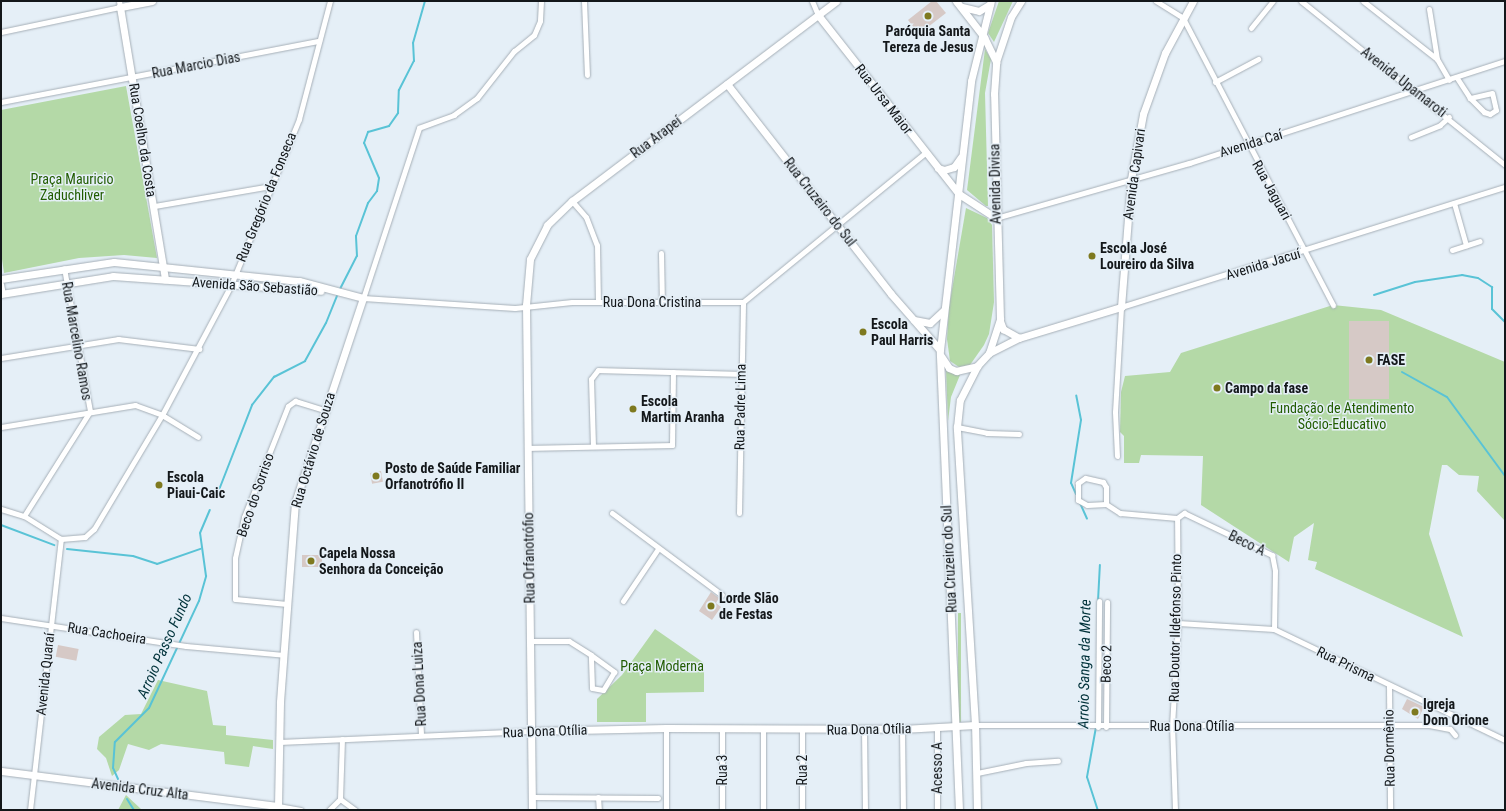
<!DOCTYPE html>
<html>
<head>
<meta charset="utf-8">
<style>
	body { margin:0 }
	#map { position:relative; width:1506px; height:811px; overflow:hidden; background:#e5eff7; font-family:"Roboto Condensed",sans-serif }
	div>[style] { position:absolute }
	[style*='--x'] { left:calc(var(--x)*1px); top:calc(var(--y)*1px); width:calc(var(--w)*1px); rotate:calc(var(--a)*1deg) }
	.green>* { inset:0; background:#b4d9a7; transform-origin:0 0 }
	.stream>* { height:2px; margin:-1px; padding:0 1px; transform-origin:1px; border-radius:1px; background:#59c3d6 }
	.building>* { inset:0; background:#d6c9c6; transform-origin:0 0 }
	.roads { filter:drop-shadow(0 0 1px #a6afb7) drop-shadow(0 0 1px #a6afb7) }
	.street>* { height:5px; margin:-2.5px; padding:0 2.5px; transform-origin:2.5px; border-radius:2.5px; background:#fff }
	.secondary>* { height:7px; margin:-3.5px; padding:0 3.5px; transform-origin:3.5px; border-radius:3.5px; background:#fff }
	.dots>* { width:11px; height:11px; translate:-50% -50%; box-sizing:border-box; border:2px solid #e5eff7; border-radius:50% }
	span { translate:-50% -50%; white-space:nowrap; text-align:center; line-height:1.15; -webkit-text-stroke:3px #e5eff7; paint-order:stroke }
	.poi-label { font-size:14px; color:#13171a; font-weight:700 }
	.left { translate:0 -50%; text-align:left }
	.street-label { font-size:14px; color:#13171a }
	.park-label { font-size:14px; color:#215c00 }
	.water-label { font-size:15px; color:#00323a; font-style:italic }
	.frame { position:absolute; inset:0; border:2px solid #13171a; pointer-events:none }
</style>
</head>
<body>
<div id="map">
	<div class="green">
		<i style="clip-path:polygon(999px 1px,1013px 1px,994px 42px,988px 33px)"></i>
		<i style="clip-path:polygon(985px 49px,991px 59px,985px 93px,988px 206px,986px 206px,967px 190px)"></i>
		<i style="clip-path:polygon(126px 86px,157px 258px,124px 255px,79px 258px,4px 273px,1px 252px,1px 110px)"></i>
		<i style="clip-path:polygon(966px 208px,987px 218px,992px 225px,994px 302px,989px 334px,984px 345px,970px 365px,959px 367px,950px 361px,947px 339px,949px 307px)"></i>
		<i style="clip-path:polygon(1333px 305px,1381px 310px,1505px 362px,1505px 521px,1477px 491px,1479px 476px,1459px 475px,1447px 465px,1442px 465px,1429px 534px,1463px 637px,1315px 569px,1317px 562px,1308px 560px,1314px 523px,1294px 537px,1289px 562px,1201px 505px,1203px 456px,1141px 455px,1139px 463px,1124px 463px,1124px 436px,1120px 432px,1121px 392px,1125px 376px,1170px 372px,1181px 353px)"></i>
		<i style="clip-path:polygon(946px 370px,960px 375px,951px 397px,948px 421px)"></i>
		<i style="left:958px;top:613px;width:3px;height:109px"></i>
		<i style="clip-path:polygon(655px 629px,704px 663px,704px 692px,646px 693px,646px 722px,597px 722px,597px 699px,622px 675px)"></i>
		<i style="clip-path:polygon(158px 680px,207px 691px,213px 725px,226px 726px,226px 735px,273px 740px,273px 749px,253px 746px,249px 767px,225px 764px,224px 752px,161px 744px,149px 750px,128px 744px,119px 770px,112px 776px,106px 758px,97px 749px,99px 737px,125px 715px,141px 714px)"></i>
		<i style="clip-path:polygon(126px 795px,142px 810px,118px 810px)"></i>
	</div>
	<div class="stream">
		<i style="--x:340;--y:289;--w:37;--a:-63"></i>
		<i style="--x:357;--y:256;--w:20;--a:-93"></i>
		<i style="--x:356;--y:236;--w:35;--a:-70"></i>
		<i style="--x:368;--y:203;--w:15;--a:-53"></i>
		<i style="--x:377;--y:191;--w:13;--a:-81"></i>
		<i style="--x:379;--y:178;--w:38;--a:-113"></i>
		<i style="--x:364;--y:143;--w:12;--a:-70"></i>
		<i style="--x:368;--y:132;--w:22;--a:-16"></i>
		<i style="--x:389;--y:126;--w:16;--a:-55"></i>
		<i style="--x:398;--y:113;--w:23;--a:-88"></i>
		<i style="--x:399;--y:90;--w:33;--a:-63"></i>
		<i style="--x:414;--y:61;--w:18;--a:-93"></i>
		<i style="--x:413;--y:43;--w:44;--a:-74.1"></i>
		<i style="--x:1374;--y:295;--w:43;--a:-17.6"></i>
		<i style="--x:1415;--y:282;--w:48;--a:-8.5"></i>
		<i style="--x:1462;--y:275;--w:16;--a:11"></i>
		<i style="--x:1478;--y:278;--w:17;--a:33"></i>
		<i style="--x:1492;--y:287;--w:22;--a:90"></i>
		<i style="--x:1492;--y:309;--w:18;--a:45"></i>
		<i style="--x:1402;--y:372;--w:51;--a:29.1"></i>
		<i style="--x:1447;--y:397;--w:98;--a:53.7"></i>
		<i style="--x:1076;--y:494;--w:12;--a:-114"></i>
		<i style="--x:1071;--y:483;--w:64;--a:-81"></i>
		<i style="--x:1081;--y:420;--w:25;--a:-101"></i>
		<i style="--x:217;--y:495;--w:97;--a:-68.7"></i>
		<i style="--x:252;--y:405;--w:36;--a:-52"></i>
		<i style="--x:274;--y:377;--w:35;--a:-27"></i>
		<i style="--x:305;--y:361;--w:43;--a:-61.1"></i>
		<i style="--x:326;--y:323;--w:32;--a:-68"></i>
		<i style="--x:1080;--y:503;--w:17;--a:66"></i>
		<i style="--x:1;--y:525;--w:57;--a:20.7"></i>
		<i style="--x:67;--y:549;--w:66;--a:6.1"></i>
		<i style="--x:133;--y:556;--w:25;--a:18"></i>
		<i style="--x:157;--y:564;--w:46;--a:-19.2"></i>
		<i style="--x:1098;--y:601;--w:36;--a:-87"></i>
		<i style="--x:1096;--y:727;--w:51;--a:100.2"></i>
		<i style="--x:1087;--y:777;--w:35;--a:72"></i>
		<i style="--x:118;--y:779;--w:12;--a:-114"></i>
		<i style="--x:113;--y:768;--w:26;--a:-86"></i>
		<i style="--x:115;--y:742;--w:48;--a:-45"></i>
		<i style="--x:149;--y:708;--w:118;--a:-65"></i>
		<i style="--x:199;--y:601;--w:26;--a:-74"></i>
		<i style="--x:206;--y:576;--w:43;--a:-97.9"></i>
		<i style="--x:200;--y:533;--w:25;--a:-67"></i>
		<i style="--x:127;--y:799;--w:13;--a:58"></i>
	</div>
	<div class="building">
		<i style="clip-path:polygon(932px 1px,936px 1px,946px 13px,919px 34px,908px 20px)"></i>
		<i style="left:1349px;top:321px;width:40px;height:78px"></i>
		<i style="left:381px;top:471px;width:11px;height:11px;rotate:80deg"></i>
		<i style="left:302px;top:555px;width:20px;height:12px"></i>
		<i style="clip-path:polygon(711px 592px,719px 598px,716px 603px,721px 607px,712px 620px,699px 611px)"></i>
		<i style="left:58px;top:645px;width:21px;height:12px;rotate:11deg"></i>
		<i style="clip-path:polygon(1407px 699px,1424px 707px,1418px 719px,1402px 709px)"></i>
	</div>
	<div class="roads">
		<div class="street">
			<i style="--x:541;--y:1;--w:20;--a:93"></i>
			<i style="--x:540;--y:21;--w:15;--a:113"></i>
			<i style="--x:534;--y:35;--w:26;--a:141"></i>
			<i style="--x:514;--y:51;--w:60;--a:128.2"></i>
			<i style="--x:477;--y:98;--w:29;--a:144"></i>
			<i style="--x:454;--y:115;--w:37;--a:160"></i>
			<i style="--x:419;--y:128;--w:179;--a:108.2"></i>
			<i style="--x:363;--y:298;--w:152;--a:3.8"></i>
			<i style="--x:515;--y:308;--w:57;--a:-6"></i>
			<i style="--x:572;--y:302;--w:171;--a:0"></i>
			<i style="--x:743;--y:302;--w:237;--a:-39.3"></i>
			<i style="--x:584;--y:1;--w:74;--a:87.7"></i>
			<i style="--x:812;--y:1;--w:15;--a:67"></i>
			<i style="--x:1156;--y:1;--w:32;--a:32"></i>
			<i style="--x:1183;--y:18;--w:324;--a:62.4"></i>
			<i style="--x:1301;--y:1;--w:262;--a:38.8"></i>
			<i style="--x:1363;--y:1;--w:94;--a:38.1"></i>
			<i style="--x:1437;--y:59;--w:24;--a:60"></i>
			<i style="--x:1429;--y:9;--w:51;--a:80.9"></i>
			<i style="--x:1251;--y:28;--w:35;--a:-51"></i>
			<i style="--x:1;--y:32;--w:122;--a:-11.9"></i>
			<i style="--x:120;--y:7;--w:6;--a:-99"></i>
			<i style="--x:1457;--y:78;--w:24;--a:57"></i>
			<i style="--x:1470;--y:98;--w:20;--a:45"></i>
			<i style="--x:1484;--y:112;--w:6;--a:18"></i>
			<i style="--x:1490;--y:114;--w:7;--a:-34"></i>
			<i style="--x:1496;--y:110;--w:17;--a:-103"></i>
			<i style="--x:1492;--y:93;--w:23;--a:167"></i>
			<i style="--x:1215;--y:82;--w:49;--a:-28.1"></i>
			<i style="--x:1;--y:102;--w:324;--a:-10.9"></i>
			<i style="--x:1411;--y:137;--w:31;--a:-22"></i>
			<i style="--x:1440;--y:125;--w:12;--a:-42"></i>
			<i style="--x:572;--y:201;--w:21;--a:49"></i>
			<i style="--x:586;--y:217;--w:30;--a:69"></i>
			<i style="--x:597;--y:245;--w:56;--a:89"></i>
			<i style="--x:1454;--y:203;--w:44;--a:74.1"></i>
			<i style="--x:154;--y:206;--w:119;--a:-9.7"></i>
			<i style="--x:996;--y:218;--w:201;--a:-15.9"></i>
			<i style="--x:1189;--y:163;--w:332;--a:-17.9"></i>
			<i style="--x:1452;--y:250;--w:29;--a:-18"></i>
			<i style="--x:661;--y:253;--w:50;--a:88.9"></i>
			<i style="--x:1;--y:284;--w:10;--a:79"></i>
			<i style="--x:1;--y:358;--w:119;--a:-9.2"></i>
			<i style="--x:118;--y:339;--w:82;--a:7"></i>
			<i style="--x:1;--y:427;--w:136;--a:-9.3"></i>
			<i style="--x:135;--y:405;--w:29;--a:20"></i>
			<i style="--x:162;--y:415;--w:42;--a:31.4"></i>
			<i style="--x:957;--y:427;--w:31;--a:11"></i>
			<i style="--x:987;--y:433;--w:32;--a:2"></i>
			<i style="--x:593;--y:446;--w:67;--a:-91.7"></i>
			<i style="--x:591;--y:379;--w:11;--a:-52"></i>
			<i style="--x:598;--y:370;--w:143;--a:1.6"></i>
			<i style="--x:527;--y:448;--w:145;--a:-1.2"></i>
			<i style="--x:672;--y:445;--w:73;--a:-89.2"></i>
			<i style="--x:1117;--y:456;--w:44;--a:-92.6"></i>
			<i style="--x:1115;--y:412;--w:105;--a:-86.7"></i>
			<i style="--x:1121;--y:307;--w:402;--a:-17.4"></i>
			<i style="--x:1106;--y:504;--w:17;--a:-90"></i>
			<i style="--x:1106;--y:487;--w:6;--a:-121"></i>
			<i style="--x:1103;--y:482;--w:18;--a:-167"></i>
			<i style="--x:1085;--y:478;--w:9;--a:144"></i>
			<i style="--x:1078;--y:483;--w:17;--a:90"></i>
			<i style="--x:1078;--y:500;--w:10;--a:29"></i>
			<i style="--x:1087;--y:505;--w:19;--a:-3"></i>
			<i style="--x:1106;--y:504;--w:17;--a:33"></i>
			<i style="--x:1120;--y:513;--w:57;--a:5"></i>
			<i style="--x:1;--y:509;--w:24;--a:17"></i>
			<i style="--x:24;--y:516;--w:44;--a:31.9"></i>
			<i style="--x:61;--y:539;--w:24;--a:-5"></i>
			<i style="--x:85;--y:537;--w:12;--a:-42"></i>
			<i style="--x:94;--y:529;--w:133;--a:-59.2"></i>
			<i style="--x:162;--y:415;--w:147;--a:-62"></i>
			<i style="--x:231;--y:285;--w:179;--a:-67.7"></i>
			<i style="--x:299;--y:119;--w:122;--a:-75.3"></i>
			<i style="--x:612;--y:513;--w:137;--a:36.7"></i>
			<i style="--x:739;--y:513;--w:211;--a:-88.9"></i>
			<i style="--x:24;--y:516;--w:124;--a:-57.8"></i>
			<i style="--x:90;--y:411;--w:145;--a:-100.3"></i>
			<i style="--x:1177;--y:518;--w:9;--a:-36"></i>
			<i style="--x:1184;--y:513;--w:98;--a:25.5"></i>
			<i style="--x:1272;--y:555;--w:16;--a:79"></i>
			<i style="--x:1275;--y:571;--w:58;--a:91"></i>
			<i style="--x:623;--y:601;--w:63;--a:-56.1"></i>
			<i style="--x:287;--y:604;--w:52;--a:-174.5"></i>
			<i style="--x:235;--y:599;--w:41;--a:-90"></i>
			<i style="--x:235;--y:558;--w:42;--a:-77.6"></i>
			<i style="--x:244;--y:517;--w:119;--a:-68.4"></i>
			<i style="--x:288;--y:406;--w:9;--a:-36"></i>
			<i style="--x:295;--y:401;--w:30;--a:17"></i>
			<i style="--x:1;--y:618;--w:187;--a:8.6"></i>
			<i style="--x:186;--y:646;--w:98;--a:5.2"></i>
			<i style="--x:1178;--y:623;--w:96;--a:3.6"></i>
			<i style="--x:1274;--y:629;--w:256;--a:25.7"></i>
			<i style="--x:416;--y:632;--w:103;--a:87.2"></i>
			<i style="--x:531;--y:641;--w:38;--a:0"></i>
			<i style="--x:569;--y:641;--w:26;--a:32"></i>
			<i style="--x:591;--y:655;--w:29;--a:36"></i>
			<i style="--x:614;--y:672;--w:21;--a:121"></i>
			<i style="--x:603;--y:690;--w:11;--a:-170"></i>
			<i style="--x:592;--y:688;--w:33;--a:-92"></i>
			<i style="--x:1389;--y:685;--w:125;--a:89.5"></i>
			<i style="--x:975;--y:725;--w:454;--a:0"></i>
			<i style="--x:1429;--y:725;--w:21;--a:11"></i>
			<i style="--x:1450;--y:729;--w:8;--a:50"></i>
			<i style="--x:937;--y:727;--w:83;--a:90"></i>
			<i style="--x:1098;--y:727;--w:126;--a:-89.5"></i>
			<i style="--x:1106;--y:727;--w:125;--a:-89.5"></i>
			<i style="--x:864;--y:729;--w:81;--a:89.3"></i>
			<i style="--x:902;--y:729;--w:81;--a:89.3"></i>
			<i style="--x:763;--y:730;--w:80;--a:90"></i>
			<i style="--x:279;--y:742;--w:252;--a:-2.5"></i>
			<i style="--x:977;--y:773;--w:50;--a:-11.5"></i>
			<i style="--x:1026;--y:763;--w:32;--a:-4"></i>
			<i style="--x:532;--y:797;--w:126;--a:0.5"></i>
			<i style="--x:598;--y:797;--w:13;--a:86"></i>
			<i style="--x:340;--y:799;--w:19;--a:36"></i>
			<i style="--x:278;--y:806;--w:23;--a:10"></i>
			<i style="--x:30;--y:810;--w:273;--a:-83.5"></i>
			<i style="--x:329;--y:810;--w:16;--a:-45"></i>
			<i style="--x:340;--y:799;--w:60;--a:-88.1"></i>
			<i style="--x:666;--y:810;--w:82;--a:-90"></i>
			<i style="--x:722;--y:810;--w:81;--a:-90"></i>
			<i style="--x:802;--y:810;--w:80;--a:-90"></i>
			<i style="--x:1175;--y:810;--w:84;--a:-92"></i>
			<i style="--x:1172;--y:726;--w:103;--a:-86.7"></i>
			<i style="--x:1178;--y:623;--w:105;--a:-90.5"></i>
		</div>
		<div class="secondary">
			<i style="--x:152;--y:1;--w:33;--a:169"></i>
			<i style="--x:120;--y:7;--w:276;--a:80.6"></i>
			<i style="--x:956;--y:1;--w:46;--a:52.1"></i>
			<i style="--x:984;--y:37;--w:28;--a:64"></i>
			<i style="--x:962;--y:7;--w:17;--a:13"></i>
			<i style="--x:979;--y:11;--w:13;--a:-32"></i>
			<i style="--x:818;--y:15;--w:228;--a:51.8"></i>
			<i style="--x:959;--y:194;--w:44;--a:33"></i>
			<i style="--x:727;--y:84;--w:266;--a:52"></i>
			<i style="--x:891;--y:294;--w:74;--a:48.8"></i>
			<i style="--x:938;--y:168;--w:6;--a:18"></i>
			<i style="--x:944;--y:170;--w:10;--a:-17"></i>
			<i style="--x:954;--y:167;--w:12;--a:-55"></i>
			<i style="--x:1;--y:279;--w:114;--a:-8.6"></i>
			<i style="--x:114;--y:262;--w:186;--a:5.9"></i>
			<i style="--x:299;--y:281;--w:66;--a:14.9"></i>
			<i style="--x:363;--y:298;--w:215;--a:108.4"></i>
			<i style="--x:295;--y:502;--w:201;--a:94.3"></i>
			<i style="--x:280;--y:702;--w:108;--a:91.1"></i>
			<i style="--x:1;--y:294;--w:113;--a:-9.1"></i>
			<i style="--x:113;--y:276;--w:208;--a:4.1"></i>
			<i style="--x:914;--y:320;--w:16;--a:11"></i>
			<i style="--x:930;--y:323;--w:18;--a:-43"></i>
			<i style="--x:1000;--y:321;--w:9;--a:69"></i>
			<i style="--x:1003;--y:329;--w:18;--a:29"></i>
			<i style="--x:989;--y:353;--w:34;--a:-27"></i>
			<i style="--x:1019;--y:338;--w:107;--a:-16.9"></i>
			<i style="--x:1121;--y:307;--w:128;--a:-85.5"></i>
			<i style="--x:1131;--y:179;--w:66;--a:-79.5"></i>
			<i style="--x:1143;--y:114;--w:65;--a:-70.2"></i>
			<i style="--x:1165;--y:53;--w:59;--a:-61.7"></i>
			<i style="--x:941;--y:356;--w:14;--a:56"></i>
			<i style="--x:949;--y:368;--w:8;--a:23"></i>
			<i style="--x:956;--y:371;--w:22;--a:-13"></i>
			<i style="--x:531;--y:731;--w:135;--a:-1.3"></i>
			<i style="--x:666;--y:728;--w:236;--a:0.2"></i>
			<i style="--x:902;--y:729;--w:73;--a:-3.1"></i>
			<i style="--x:1;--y:771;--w:279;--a:7.2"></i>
			<i style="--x:532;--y:810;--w:505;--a:-90.68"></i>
			<i style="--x:526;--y:305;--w:46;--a:-85"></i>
			<i style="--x:530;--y:259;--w:38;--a:-63"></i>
			<i style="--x:547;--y:225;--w:35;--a:-44"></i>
			<i style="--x:572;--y:201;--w:331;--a:-37.1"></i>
			<i style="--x:959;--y:810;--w:460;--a:-92.4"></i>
			<i style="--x:940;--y:350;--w:271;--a:-83.4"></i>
			<i style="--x:971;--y:81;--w:82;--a:-76"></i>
			<i style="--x:977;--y:810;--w:85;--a:-91.3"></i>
			<i style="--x:975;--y:725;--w:299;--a:-93.5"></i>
			<i style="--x:957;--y:427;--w:27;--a:-84"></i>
			<i style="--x:960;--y:400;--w:38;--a:-63"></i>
			<i style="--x:977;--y:366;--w:18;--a:-47"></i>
			<i style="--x:989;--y:353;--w:36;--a:-72"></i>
			<i style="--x:1000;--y:319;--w:225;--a:-91.5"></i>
			<i style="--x:994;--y:94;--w:32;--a:-86"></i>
			<i style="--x:996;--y:62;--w:47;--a:-71.6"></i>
			<i style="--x:1011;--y:17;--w:19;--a:-58"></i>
		</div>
	</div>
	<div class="dots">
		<i style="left:928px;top:16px;background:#7e791f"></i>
		<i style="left:1092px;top:256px;background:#7e791f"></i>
		<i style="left:863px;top:332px;background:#7e791f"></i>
		<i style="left:1369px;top:360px;background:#7e791f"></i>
		<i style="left:1217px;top:388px;background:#7e791f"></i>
		<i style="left:633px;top:409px;background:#7e791f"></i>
		<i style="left:376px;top:476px;background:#7e791f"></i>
		<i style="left:159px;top:485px;background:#7e791f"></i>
		<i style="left:311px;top:561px;background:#7e791f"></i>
		<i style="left:711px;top:606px;background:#7e791f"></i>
		<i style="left:1415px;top:712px;background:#7e791f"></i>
	</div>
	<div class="poi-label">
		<span style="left:928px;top:39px">Paróquia Santa<br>Tereza de Jesus</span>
		<span class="left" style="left:1100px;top:256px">Escola José<br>Loureiro da Silva</span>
		<span class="left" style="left:871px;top:332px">Escola<br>Paul Harris</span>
		<span class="left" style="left:1377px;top:360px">FASE</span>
		<span class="left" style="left:1225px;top:388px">Campo da fase</span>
		<span class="left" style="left:641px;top:409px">Escola<br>Martim Aranha</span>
		<span class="left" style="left:385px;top:476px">Posto de Saúde Familiar<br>Orfanotrófio II</span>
		<span class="left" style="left:167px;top:485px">Escola<br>Piaui-Caic</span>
		<span class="left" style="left:319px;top:561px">Capela Nossa<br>Senhora da Conceição</span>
		<span class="left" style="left:719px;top:606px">Lorde Slão<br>de Festas</span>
		<span class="left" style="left:1423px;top:712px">Igreja<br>Dom Orione</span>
	</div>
	<div class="street-label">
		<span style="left:196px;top:65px;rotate:-11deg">Rua Marcio Dias</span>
		<span style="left:1404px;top:82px;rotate:38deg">Avenida Upamaroti</span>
		<span style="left:884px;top:99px;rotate:52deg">Rua Ursa Maior</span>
		<span style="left:656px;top:137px;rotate:-37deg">Rua Arapeí</span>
		<span style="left:143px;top:140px;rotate:81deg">Rua Coelho da Costa</span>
		<span style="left:1251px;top:143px;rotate:-17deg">Avenida Caí</span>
		<span style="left:1134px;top:174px;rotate:-82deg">Avenida Capivari</span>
		<span style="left:995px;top:184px;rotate:-91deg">Avenida Divisa</span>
		<span style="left:1272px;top:190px;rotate:61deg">Rua Jaguari</span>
		<span style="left:266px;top:197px;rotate:-68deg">Rua Gregório da Fonseca</span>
		<span style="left:820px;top:202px;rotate:52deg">Rua Cruzeiro do Sul</span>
		<span style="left:1263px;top:264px;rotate:-17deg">Avenida Jacuí</span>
		<span style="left:255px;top:286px;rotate:4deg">Avenida São Sebastião</span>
		<span style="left:652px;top:302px">Rua Dona Cristina</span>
		<span style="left:77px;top:341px;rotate:80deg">Rua Marcelino Ramos</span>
		<span style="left:740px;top:407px;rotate:-89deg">Rua Padre Lima</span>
		<span style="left:313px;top:450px;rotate:-73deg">Rua Octávio de Souza</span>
		<span style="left:255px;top:495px;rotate:-71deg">Beco do Sorriso</span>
		<span style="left:1247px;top:543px;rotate:26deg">Beco A</span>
		<span style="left:529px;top:558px;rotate:-91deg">Rua Orfanotrófio</span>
		<span style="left:949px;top:559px;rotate:-93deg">Rua Cruzeiro do Sul</span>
		<span style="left:1175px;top:628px;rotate:-89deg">Rua Doutor Ildefonso Pinto</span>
		<span style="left:107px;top:633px;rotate:9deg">Rua Cachoeira</span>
		<span style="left:1106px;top:664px;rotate:-89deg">Beco 2</span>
		<span style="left:1346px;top:664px;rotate:26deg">Rua Prisma</span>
		<span style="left:45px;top:674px;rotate:-84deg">Avenida Quaraí</span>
		<span style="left:419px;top:684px;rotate:-93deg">Rua Dona Luiza</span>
		<span style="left:1192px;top:726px">Rua Dona Otília</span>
		<span style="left:869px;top:729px;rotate:-1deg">Rua Dona Otília</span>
		<span style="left:545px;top:731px;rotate:-2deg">Rua Dona Otília</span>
		<span style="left:1389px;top:748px;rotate:-91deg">Rua Dormênio</span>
		<span style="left:937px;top:768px;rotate:-90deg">Acesso A</span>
		<span style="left:722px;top:770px;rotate:-90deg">Rua 3</span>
		<span style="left:802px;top:770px;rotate:-90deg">Rua 2</span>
		<span style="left:140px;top:789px;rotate:7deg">Avenida Cruz Alta</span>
	</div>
	<div class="park-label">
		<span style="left:72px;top:187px">Praça Mauricio<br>Zaduchliver</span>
		<span style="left:1342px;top:416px">Fundação de Atendimento<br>Sócio-Educativo</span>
		<span style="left:662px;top:666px">Praça Moderna</span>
	</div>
	<div class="water-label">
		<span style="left:165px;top:646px;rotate:-66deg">Arroio Passo Fundo</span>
		<span style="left:1085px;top:664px;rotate:-89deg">Arroio Sanga da Morte</span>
	</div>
	<div class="frame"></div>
</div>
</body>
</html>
